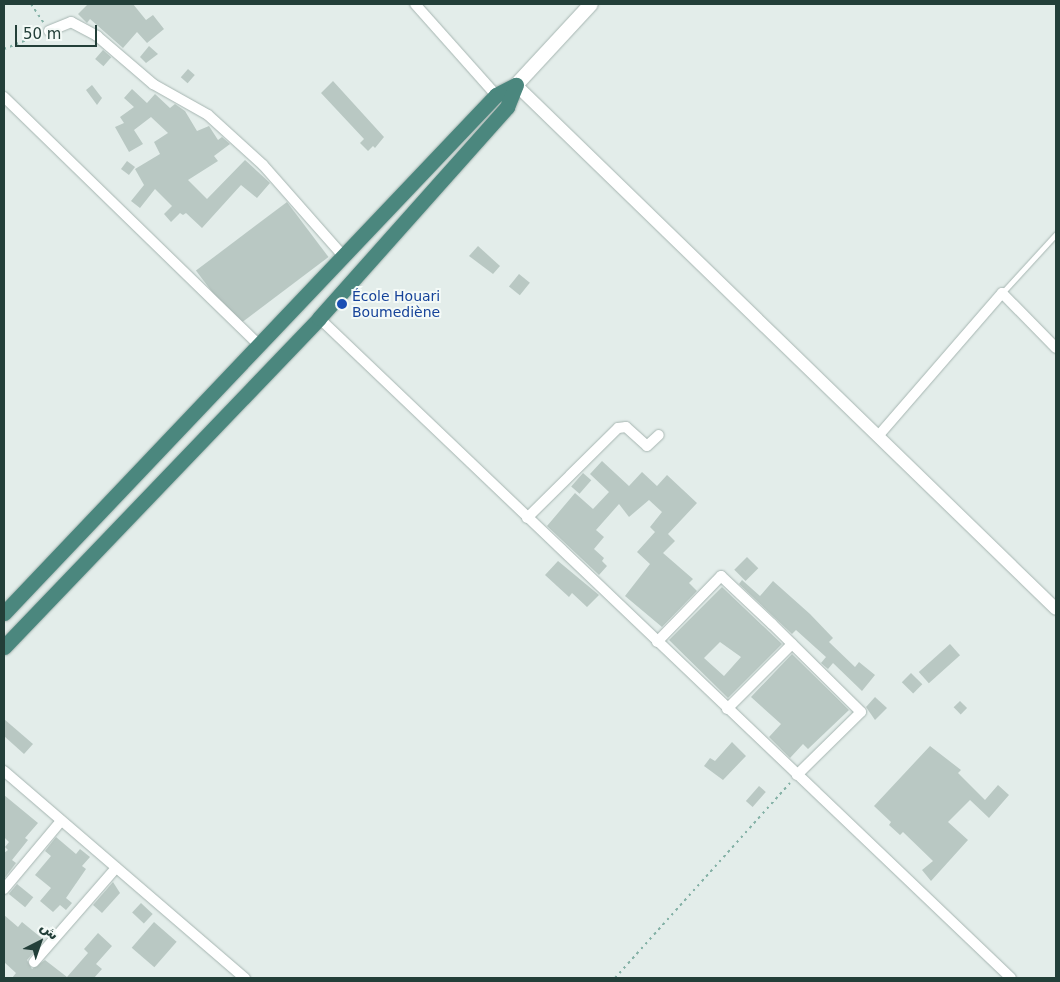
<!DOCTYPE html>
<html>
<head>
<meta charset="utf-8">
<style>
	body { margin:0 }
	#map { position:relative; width:1060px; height:982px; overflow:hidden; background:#e3edea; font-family:"DejaVu Sans","Noto Naskh Arabic",sans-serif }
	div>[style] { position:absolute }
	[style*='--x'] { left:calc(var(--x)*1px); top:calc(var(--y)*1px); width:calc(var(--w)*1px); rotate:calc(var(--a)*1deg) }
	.building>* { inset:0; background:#b9c8c3; transform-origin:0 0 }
	.path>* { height:2px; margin-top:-1px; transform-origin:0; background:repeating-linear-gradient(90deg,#84b1a6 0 2.5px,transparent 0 6.5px) }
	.roads { filter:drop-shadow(0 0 1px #a6b5b1) drop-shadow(0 0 1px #a6b5b1) }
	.service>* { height:5px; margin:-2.5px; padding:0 2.5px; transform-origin:2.5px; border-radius:2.5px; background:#fff }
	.minor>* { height:10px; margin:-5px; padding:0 5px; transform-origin:5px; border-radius:5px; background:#fff }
	.tertiary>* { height:12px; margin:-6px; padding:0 6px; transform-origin:6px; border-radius:6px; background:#fff }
	.secondary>* { height:14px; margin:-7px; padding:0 7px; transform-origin:7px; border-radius:7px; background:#fff }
	.trunk>* { height:15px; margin:-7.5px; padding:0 7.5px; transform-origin:7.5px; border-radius:7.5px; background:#4b877e }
	.dots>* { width:14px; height:14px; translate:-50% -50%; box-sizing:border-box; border:2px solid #f4faf7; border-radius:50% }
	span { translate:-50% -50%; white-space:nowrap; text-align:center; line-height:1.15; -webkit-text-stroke:4px #f4faf7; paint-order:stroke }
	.transit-label { font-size:14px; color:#164399 }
	.left { translate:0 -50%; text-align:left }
	.frame { position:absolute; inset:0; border:5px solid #233f39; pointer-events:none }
	.north { position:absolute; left:15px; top:917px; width:50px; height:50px; -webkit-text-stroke:4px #f4faf7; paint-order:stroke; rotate:41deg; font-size:14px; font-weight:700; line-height:20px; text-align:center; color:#233f39 }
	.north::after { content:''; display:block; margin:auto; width:18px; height:22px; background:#233f39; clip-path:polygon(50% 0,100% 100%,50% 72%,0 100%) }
	.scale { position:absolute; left:15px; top:25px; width:82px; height:22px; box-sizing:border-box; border:2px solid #233f39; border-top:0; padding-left:6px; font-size:15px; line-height:18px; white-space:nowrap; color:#233f39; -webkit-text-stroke:4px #f4faf7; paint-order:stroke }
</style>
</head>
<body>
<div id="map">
	<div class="building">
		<i style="clip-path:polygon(88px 4px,133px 4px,146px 20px,153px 15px,164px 29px,147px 43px,137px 32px,123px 48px,90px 19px,87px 23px,78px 14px)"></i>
		<i style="clip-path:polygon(149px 46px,158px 54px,146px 63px,140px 57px)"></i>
		<i style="left:103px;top:50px;width:11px;height:12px;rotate:41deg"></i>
		<i style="left:188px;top:69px;width:9px;height:11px;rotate:41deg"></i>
		<i style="clip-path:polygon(333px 81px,384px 137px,375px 148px,373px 146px,368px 151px,360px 143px,364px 139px,321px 93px)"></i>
		<i style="clip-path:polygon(92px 85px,102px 98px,97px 105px,86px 90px)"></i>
		<i style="clip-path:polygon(132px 89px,147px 103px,155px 94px,170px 108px,175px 104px,185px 111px,197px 131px,209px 126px,218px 140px,222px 137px,230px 144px,214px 156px,218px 161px,188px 180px,207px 199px,245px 160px,270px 183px,257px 198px,241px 185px,202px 228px,186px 213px,183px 215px,180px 213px,171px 222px,164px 214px,172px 206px,155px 189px,140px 208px,131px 201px,144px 185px,135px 169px,160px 154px,154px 142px,168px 133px,151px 117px,134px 130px,143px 144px,129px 152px,115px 127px,124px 123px,120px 117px,134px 107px,124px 98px)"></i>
		<i style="left:127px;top:161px;width:10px;height:10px;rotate:37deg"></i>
		<i style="left:287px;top:202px;width:69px;height:114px;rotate:53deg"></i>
		<i style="clip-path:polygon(478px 246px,500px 266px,493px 274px,469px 256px)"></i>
		<i style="left:519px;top:274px;width:14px;height:16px;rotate:39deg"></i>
		<i style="clip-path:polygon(602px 461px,629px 486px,642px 472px,657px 486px,667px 475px,697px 503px,668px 534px,675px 541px,663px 553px,693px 579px,689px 583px,697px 591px,662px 627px,625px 596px,650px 564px,637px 552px,655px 532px,650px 527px,662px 512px,649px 500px,629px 517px,619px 504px,596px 530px,604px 537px,594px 549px,604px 558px,602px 561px,607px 566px,599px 575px,547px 526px,575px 493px,593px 509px,609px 492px,590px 474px)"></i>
		<i style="left:583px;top:473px;width:11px;height:18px;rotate:41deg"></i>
		<i style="left:747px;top:557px;width:16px;height:18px;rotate:45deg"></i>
		<i style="clip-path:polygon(558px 561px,599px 595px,587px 607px,572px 593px,569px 597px,545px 575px)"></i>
		<i style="clip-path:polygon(742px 580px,760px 596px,773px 581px,810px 614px,833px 638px,829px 642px,855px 667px,859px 662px,875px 675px,862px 691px,833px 663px,828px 669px,821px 663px,826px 657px,796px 630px,792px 634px,739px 584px)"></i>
		<i style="clip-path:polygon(evenodd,722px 587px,782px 644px,728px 698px,669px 640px,722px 587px,720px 642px,741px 657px,724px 676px,704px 658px,720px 642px)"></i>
		<i style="left:950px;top:644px;width:15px;height:42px;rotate:48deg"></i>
		<i style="clip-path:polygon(792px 654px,849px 710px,808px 749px,803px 744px,790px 758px,769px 737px,781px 724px,751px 697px)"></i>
		<i style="left:911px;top:673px;width:16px;height:13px;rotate:45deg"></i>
		<i style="clip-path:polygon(875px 697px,887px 708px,875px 720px,866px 707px)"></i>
		<i style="left:960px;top:701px;width:10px;height:9px;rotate:45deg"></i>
		<i style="clip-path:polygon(4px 719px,33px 744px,24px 754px,4px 736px)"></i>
		<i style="clip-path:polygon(732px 742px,746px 756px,723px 780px,704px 766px,710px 758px,715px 761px)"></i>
		<i style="clip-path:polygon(930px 746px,961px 770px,958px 773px,985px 800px,998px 785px,1009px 795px,989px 818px,970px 800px,948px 822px,968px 840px,931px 881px,922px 870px,933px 861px,903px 832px,900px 835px,889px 825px,891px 822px,874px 806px)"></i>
		<i style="left:759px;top:786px;width:9px;height:20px;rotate:41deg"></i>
		<i style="clip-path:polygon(4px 795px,38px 823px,25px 838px,28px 840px,12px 860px,16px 863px,4px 879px,4px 853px,8px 850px,5px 847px,9px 842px,4px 837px)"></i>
		<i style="clip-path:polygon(56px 837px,76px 854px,80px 849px,90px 857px,82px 866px,86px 869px,66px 898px,72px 903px,66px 910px,60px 905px,53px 912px,40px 901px,51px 888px,35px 875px,51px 856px,45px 851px)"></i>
		<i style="clip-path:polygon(113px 882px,120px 893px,102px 913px,93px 905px)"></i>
		<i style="left:17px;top:884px;width:21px;height:13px;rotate:39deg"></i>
		<i style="left:141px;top:903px;width:16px;height:13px;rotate:43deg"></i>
		<i style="clip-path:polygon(4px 915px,18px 927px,22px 922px,44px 940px,27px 960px,32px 969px,45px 960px,67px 977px,88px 953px,84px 949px,98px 933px,112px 946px,96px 964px,102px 969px,94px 978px,12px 978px,16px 973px,4px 962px)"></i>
		<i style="left:154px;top:922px;width:30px;height:34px;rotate:41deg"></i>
	</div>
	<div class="path">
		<i style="--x:31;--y:4;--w:22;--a:56"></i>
		<i style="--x:4;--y:49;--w:38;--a:-22"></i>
		<i style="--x:615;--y:978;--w:262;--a:-48.1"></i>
	</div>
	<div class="roads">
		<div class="service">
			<i style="--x:1002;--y:293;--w:80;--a:-47.5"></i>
		</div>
		<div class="minor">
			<i style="--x:415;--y:4;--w:122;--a:48.3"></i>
			<i style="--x:49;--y:31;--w:24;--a:-22"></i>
			<i style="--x:71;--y:22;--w:30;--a:28"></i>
			<i style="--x:97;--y:36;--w:74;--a:40.6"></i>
			<i style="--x:153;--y:84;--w:63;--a:29.4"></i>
			<i style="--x:208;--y:115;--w:74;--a:42.3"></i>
			<i style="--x:263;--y:165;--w:123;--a:48.6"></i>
			<i style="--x:4;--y:97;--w:357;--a:44.2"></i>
			<i style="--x:319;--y:318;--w:956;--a:43.64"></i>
			<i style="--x:879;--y:435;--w:188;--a:-49.1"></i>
			<i style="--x:1002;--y:293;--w:77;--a:45.5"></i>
			<i style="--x:527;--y:518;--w:128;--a:-44.7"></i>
			<i style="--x:618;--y:428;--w:8;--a:-7"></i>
			<i style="--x:626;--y:427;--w:28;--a:42"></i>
			<i style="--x:647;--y:446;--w:16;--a:-43"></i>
			<i style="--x:657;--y:642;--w:92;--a:-45.9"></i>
			<i style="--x:721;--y:576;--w:70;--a:43.3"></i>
			<i style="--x:772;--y:624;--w:125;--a:44.7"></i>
			<i style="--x:861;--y:712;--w:90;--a:135.5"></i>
			<i style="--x:727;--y:709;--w:92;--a:-45"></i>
			<i style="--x:4;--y:771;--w:318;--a:40.7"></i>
			<i style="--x:4;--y:889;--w:89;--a:-50"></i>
			<i style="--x:34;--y:962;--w:125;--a:-48.9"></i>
		</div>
		<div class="tertiary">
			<i style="--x:516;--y:85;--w:752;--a:44.14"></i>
		</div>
		<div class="secondary">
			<i style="--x:516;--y:85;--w:110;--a:-47.2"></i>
		</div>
		<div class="trunk">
			<i style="--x:4;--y:613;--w:714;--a:-46.47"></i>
			<i style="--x:496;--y:95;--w:22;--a:-27"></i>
			<i style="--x:4;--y:647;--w:455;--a:-46.2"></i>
			<i style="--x:319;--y:318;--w:283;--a:-48.3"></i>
			<i style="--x:507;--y:107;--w:24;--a:-68"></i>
		</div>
	</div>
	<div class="dots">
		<i style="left:342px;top:304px;background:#1a4fb4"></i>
	</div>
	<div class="transit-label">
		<span class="left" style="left:352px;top:304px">École Houari<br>Boumediène</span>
	</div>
	<div class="frame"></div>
	<div class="north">ش</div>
	<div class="scale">50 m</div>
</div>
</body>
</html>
